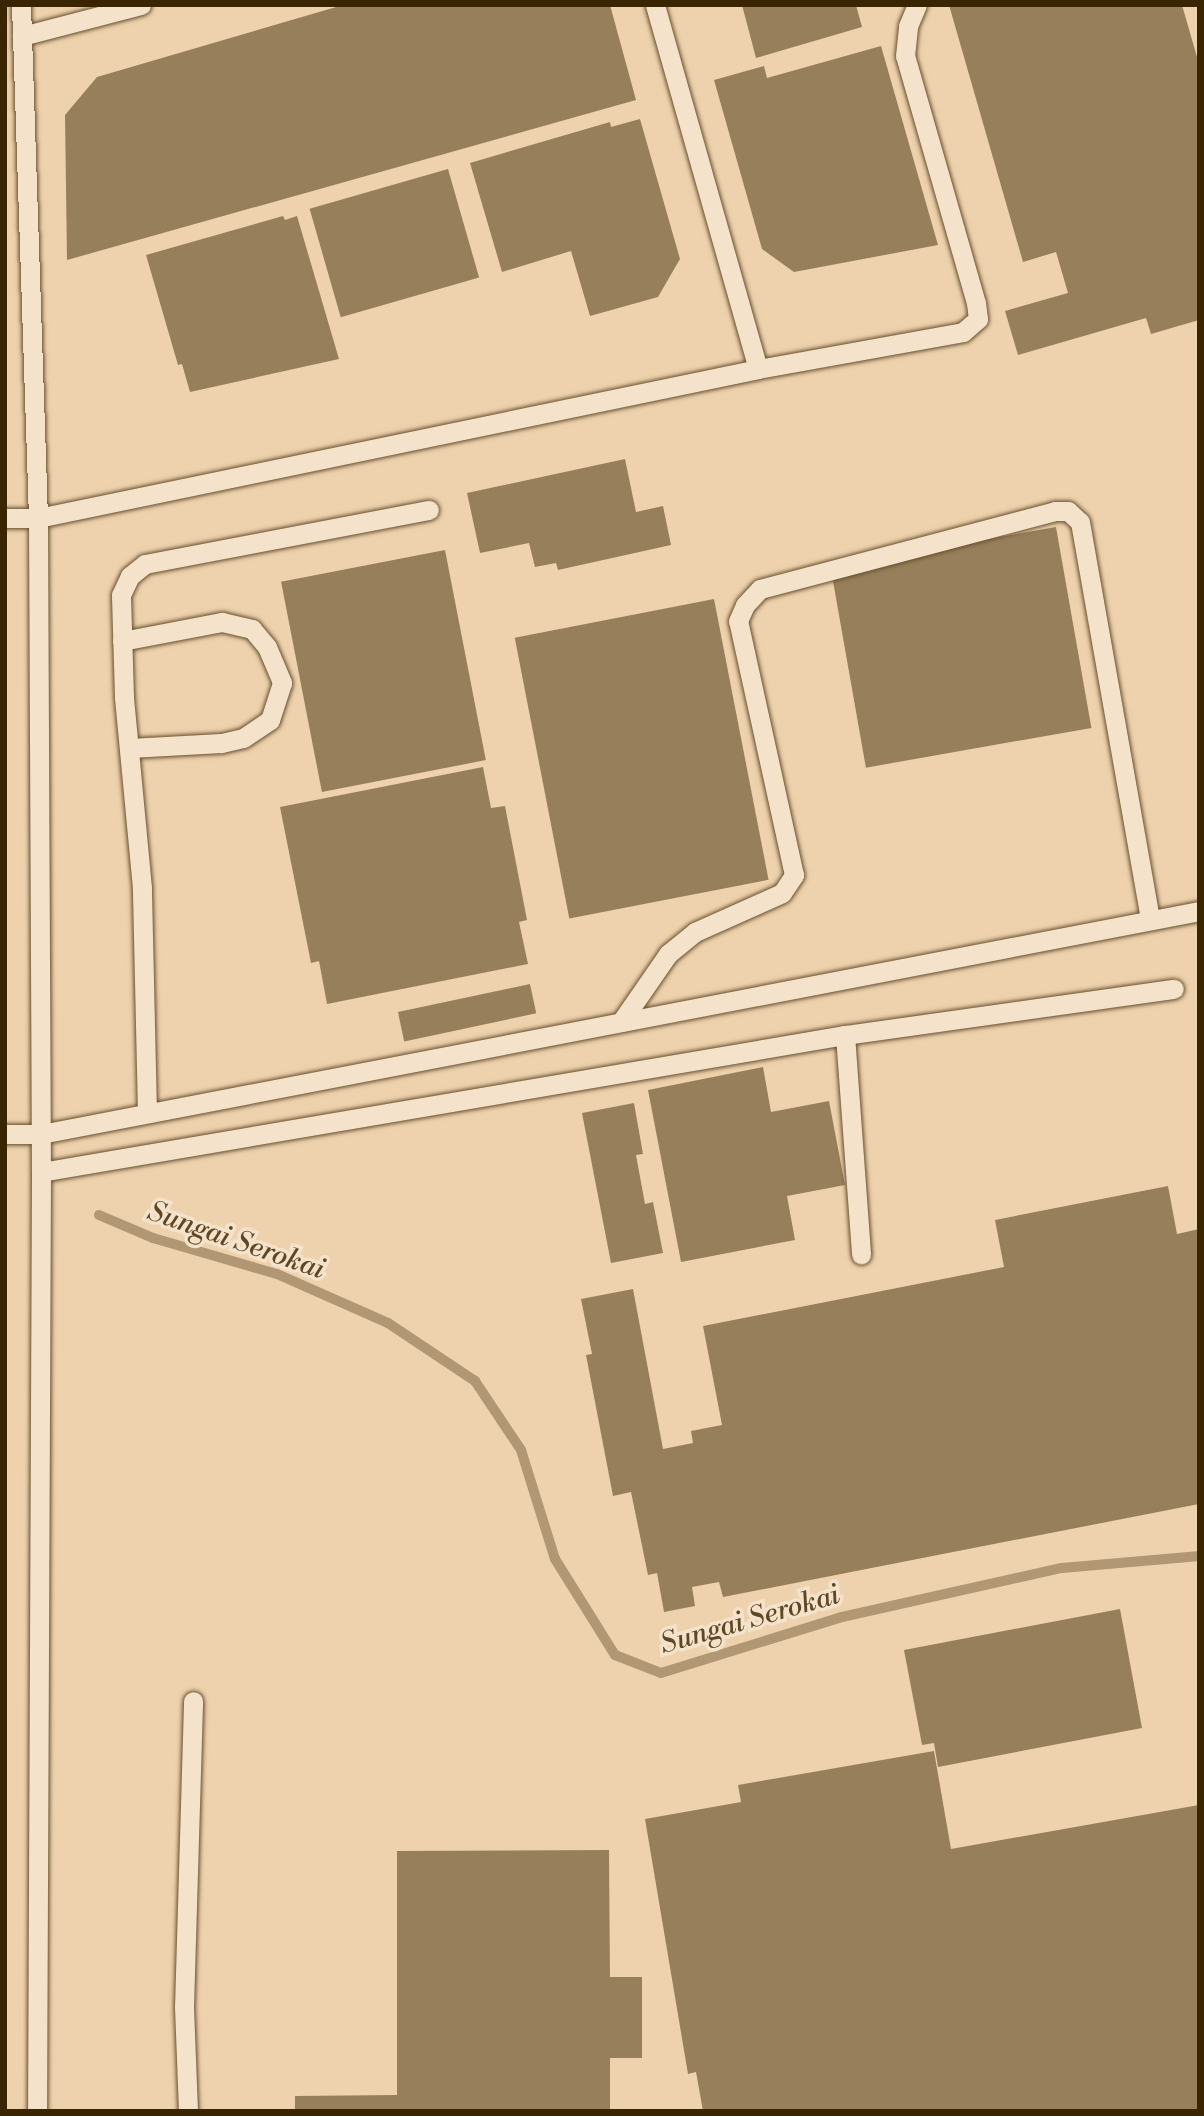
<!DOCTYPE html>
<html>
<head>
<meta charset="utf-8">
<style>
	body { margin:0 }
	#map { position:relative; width:1204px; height:2116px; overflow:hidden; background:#eed2ad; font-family:"Libre Bodoni",serif }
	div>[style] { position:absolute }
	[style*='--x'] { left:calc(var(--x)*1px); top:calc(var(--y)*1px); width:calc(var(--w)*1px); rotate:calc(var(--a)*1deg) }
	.stream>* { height:10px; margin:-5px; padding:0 5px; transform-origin:5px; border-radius:5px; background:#b19773 }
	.building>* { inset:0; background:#987f5b; transform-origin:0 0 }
	.roads { filter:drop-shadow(0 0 2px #67502e) drop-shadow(0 0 2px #67502e) }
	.service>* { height:19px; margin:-9.5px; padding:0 9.5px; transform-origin:9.5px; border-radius:9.5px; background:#f4e2ca }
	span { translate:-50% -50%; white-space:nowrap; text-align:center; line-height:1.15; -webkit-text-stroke:7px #f4e2ca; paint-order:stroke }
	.water-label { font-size:28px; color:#5e4725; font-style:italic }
	.frame { position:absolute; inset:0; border:7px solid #3a2503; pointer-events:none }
</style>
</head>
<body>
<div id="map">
	<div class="stream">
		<i style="--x:99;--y:1215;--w:59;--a:23.1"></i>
		<i style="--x:153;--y:1238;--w:129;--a:16.2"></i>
		<i style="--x:277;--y:1274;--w:121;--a:23.8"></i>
		<i style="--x:388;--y:1323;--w:105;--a:33.7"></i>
		<i style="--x:475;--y:1381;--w:83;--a:56.3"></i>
		<i style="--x:521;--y:1450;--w:114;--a:72.7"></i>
		<i style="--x:555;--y:1559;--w:113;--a:58"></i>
		<i style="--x:615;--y:1655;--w:49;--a:21.4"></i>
		<i style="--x:661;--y:1673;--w:189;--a:-17.2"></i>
		<i style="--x:842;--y:1617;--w:225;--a:-12.6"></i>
		<i style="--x:1062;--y:1568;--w:138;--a:-5"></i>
	</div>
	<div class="building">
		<i style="clip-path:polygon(343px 5px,610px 5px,636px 100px,67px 260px,65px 115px,97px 77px)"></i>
		<i style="clip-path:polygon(742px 5px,856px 5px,862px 27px,756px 58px)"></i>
		<i style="clip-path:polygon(949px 5px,1182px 5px,1199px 64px,1199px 320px,1151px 334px,1146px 318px,1018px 355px,1005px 311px,1068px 293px,1056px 252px,1023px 262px)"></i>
		<i style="clip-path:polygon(881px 46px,938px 245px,794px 272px,762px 249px,714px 80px,764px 66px,767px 78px)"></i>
		<i style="clip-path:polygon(640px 119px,680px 259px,658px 297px,590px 316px,571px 251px,502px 272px,470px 163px,610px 122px,611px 127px)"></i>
		<i style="left:448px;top:169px;width:113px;height:144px;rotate:74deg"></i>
		<i style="clip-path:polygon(283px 216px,285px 220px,297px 216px,339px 359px,190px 392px,182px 364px,178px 365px,146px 255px)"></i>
		<i style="clip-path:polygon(625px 459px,636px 512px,663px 506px,671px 545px,558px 570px,556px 563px,535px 567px,529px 543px,480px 553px,467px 493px)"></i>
		<i style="left:1056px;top:527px;width:204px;height:229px;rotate:80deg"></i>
		<i style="left:445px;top:550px;width:214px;height:167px;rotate:79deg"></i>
		<i style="left:714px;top:599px;width:286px;height:203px;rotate:79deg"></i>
		<i style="clip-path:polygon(483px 767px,491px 808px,505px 806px,527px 920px,519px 922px,528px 964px,327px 1004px,319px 961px,311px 963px,280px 807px)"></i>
		<i style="left:530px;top:984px;width:30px;height:135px;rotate:78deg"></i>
		<i style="clip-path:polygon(763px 1067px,771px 1112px,829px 1101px,845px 1185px,787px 1196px,795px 1240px,681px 1262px,648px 1090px)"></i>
		<i style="clip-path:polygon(634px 1103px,643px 1154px,636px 1155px,645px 1204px,653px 1202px,663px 1253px,611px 1263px,582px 1113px)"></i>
		<i style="clip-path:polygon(1168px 1186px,1177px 1234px,1199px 1229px,1199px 1504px,723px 1597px,719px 1582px,692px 1587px,695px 1606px,664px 1612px,657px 1573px,648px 1575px,631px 1492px,613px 1496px,586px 1355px,592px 1354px,581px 1299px,633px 1289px,663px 1449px,693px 1443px,691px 1431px,722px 1425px,703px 1326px,1004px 1267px,995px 1220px)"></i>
		<i style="clip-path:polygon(1120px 1609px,1142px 1728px,938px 1767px,934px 1743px,922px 1745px,904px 1650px)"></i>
		<i style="clip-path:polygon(934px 1751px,951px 1849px,1199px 1805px,1199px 2111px,703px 2111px,696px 2072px,688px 2074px,645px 1819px,741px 1802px,738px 1785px)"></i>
		<i style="clip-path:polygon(609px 1850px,610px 1977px,642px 1977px,642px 2058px,610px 2058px,610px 2111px,295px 2111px,295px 2096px,397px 2095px,397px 1851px)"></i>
	</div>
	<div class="roads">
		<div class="service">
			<i style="--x:21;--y:5;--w:513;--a:88.1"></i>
			<i style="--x:38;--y:518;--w:654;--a:89.74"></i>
			<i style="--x:41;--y:1172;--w:939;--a:90.24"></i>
			<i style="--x:655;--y:5;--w:378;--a:74.2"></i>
			<i style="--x:22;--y:36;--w:123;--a:-14.6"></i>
			<i style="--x:5;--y:518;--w:33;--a:0"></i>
			<i style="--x:38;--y:518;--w:735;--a:-11.69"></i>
			<i style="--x:758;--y:369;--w:208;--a:-10.2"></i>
			<i style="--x:963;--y:332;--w:20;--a:-41"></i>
			<i style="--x:978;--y:319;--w:16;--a:-97"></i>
			<i style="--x:976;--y:303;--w:257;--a:-106"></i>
			<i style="--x:905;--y:56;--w:30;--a:-84"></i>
			<i style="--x:908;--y:26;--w:23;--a:-67"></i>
			<i style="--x:122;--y:641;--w:102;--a:-10.8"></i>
			<i style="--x:222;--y:622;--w:31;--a:13"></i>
			<i style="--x:252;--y:629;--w:23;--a:50"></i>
			<i style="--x:267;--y:647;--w:39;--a:67"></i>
			<i style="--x:282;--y:683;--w:39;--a:108"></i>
			<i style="--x:270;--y:720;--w:32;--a:146"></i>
			<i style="--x:243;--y:738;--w:23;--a:167"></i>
			<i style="--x:221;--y:743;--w:92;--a:176.9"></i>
			<i style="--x:621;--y:1022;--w:83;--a:-55.3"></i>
			<i style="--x:668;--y:954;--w:35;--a:-39"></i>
			<i style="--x:695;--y:932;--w:95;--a:-24.1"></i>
			<i style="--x:782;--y:893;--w:22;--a:-56"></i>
			<i style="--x:794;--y:875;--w:260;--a:-102.4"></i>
			<i style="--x:738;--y:621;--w:17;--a:-66"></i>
			<i style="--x:745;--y:605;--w:22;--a:-47"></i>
			<i style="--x:760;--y:589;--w:305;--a:-14.8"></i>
			<i style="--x:1055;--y:511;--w:13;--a:0"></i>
			<i style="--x:1068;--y:511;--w:16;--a:43"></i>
			<i style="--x:1080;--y:522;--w:404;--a:80"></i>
			<i style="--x:845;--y:1035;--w:332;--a:-8"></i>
			<i style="--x:147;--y:1113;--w:225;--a:-91.3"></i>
			<i style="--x:142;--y:888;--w:192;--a:-95.4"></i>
			<i style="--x:124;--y:697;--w:102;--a:-91.7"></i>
			<i style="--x:121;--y:595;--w:21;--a:-65"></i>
			<i style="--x:130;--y:576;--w:19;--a:-39"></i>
			<i style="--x:145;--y:564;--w:289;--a:-10.8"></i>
			<i style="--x:5;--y:1134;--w:36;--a:0"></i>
			<i style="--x:41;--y:1134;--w:1179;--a:-10.9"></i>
			<i style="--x:41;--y:1172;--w:816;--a:-9.67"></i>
			<i style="--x:845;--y:1035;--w:220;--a:85.8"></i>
			<i style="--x:188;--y:2111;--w:104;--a:-92.2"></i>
			<i style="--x:184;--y:2007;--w:306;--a:-88.3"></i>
		</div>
	</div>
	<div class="water-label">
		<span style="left:236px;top:1241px;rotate:19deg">Sungai Serokai</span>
		<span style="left:750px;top:1620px;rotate:-16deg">Sungai Serokai</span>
	</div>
	<div class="frame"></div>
</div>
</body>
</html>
